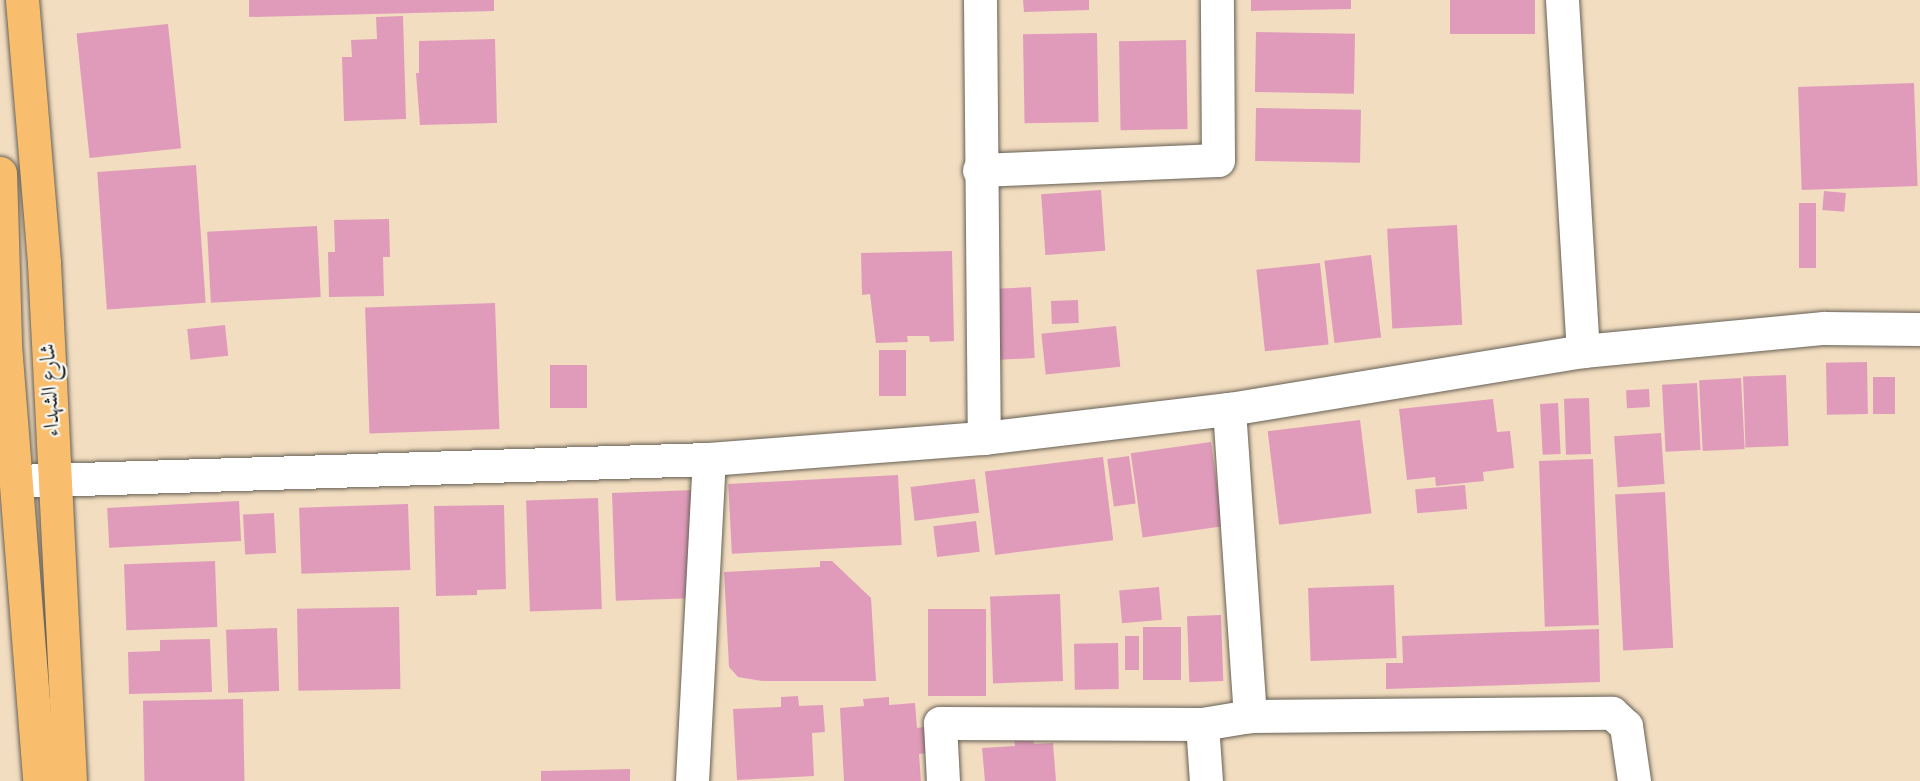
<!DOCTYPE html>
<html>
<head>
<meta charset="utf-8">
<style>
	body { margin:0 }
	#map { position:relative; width:1920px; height:781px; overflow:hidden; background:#f2ddc0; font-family:"IM FELL English",Amiri,serif }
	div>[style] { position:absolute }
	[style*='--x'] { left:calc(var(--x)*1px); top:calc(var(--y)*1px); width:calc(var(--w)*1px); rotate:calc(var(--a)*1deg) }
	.building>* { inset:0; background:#e09bba; transform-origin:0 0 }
	.roads { filter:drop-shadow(0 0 2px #676055) drop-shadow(0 0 2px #676055) }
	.minor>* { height:33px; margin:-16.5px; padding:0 16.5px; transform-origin:16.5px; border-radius:16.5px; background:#fff }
	.major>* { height:33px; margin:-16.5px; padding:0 16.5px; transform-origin:16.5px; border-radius:16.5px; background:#f9be6d }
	span { translate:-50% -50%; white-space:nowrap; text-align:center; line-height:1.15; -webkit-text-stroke:4.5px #f6f6f2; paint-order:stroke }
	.street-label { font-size:22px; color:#1c1c1c }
</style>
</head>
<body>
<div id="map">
	<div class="building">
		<i style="clip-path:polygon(249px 0,494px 0,494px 11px,249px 17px)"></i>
		<i style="clip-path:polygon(1023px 0,1089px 0,1089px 10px,1024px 12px)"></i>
		<i style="clip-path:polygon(1251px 0,1351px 0,1351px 9px,1251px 11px)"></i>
		<i style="left:1450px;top:0;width:85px;height:34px"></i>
		<i style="clip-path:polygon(403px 16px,406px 119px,344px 121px,342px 57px,352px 57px,351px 40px,377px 39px,376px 17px)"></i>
		<i style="left:168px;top:24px;width:125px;height:92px;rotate:84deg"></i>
		<i style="left:1256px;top:32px;width:99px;height:60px;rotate:1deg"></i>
		<i style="left:1097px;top:33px;width:89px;height:74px;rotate:89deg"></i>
		<i style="clip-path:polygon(495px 39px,497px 123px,420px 125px,416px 73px,419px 73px,419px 41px)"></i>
		<i style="left:1186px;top:40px;width:89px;height:67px;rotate:89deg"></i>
		<i style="left:1914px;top:83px;width:103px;height:116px;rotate:88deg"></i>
		<i style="left:1256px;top:108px;width:105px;height:53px;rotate:1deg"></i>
		<i style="left:196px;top:165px;width:138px;height:99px;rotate:86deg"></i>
		<i style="left:1101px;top:190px;width:61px;height:60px;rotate:86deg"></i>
		<i style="left:1824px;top:191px;width:22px;height:19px;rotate:5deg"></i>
		<i style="left:1799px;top:203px;width:17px;height:65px"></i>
		<i style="clip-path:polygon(389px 219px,390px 257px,383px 257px,384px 296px,329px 297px,328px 252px,335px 252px,334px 220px)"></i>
		<i style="left:1457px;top:225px;width:100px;height:70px;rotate:87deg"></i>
		<i style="left:317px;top:226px;width:71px;height:110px;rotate:87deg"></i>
		<i style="clip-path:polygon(952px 251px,954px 341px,930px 342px,929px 336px,907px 336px,908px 342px,876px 343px,870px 294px,862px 295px,861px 253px)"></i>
		<i style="left:1371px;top:255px;width:83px;height:47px;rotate:83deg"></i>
		<i style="left:1320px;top:263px;width:82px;height:64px;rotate:84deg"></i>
		<i style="left:1031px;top:287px;width:71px;height:35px;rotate:87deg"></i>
		<i style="left:1078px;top:300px;width:23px;height:27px;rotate:88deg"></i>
		<i style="left:495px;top:303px;width:126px;height:130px;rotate:88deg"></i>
		<i style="left:225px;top:325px;width:31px;height:38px;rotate:84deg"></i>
		<i style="left:1116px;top:326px;width:41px;height:75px;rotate:84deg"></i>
		<i style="left:879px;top:350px;width:27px;height:46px"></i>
		<i style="left:1867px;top:362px;width:52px;height:41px;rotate:89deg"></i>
		<i style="left:550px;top:365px;width:37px;height:43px"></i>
		<i style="left:1786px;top:375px;width:71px;height:43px;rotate:88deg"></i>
		<i style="left:1873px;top:377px;width:22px;height:37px"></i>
		<i style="left:1741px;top:378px;width:71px;height:42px;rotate:87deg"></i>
		<i style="left:1697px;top:383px;width:67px;height:35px;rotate:87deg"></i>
		<i style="left:1649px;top:389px;width:18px;height:23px;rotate:87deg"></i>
		<i style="left:1589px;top:398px;width:56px;height:25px;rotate:88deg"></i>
		<i style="clip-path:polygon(1493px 399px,1497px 432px,1510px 431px,1514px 468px,1483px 472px,1484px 481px,1436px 486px,1435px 477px,1407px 480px,1399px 409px)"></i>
		<i style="left:1558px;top:403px;width:51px;height:18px;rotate:87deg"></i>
		<i style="left:1360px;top:420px;width:94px;height:93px;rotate:83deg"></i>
		<i style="left:1661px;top:433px;width:51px;height:47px;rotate:86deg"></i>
		<i style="left:1211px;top:442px;width:85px;height:81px;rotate:82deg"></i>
		<i style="left:1129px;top:456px;width:48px;height:22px;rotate:82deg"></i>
		<i style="left:1103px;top:457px;width:84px;height:119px;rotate:83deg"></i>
		<i style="left:1593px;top:459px;width:166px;height:54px;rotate:88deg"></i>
		<i style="left:898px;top:475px;width:70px;height:170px;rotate:87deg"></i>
		<i style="left:975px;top:479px;width:34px;height:65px;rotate:83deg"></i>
		<i style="left:1465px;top:485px;width:24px;height:50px;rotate:85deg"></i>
		<i style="left:695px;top:490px;width:108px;height:83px;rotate:88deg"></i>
		<i style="left:1665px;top:492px;width:156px;height:50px;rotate:87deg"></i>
		<i style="left:598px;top:498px;width:111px;height:72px;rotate:88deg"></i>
		<i style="left:239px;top:501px;width:40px;height:132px;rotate:87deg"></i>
		<i style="left:408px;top:504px;width:66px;height:109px;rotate:88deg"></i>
		<i style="clip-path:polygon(504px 505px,506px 589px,477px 590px,477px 595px,436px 596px,434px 506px)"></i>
		<i style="left:274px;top:513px;width:40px;height:31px;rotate:87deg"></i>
		<i style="left:976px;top:521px;width:31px;height:43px;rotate:83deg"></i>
		<i style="left:215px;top:561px;width:66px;height:91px;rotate:88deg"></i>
		<i style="clip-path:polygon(820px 561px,832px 561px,871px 598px,876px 681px,762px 681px,738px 677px,729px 667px,724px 572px,820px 567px)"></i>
		<i style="left:1394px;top:585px;width:73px;height:86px;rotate:88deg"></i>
		<i style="left:1159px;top:587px;width:33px;height:40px;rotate:85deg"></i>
		<i style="left:1060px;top:594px;width:87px;height:70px;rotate:88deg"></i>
		<i style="left:399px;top:607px;width:82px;height:102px;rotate:89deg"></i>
		<i style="left:928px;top:609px;width:58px;height:87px"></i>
		<i style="left:1221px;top:615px;width:66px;height:34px;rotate:88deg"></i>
		<i style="left:1143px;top:627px;width:38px;height:53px"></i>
		<i style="left:277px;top:628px;width:63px;height:51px;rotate:88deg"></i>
		<i style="clip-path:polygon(1599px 629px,1600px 682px,1386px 689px,1386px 663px,1403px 663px,1402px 636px)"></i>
		<i style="left:1125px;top:636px;width:14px;height:34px"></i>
		<i style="clip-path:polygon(210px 639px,212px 692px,129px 694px,128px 652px,160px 651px,160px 640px)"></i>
		<i style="left:1118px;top:643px;width:46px;height:44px;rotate:89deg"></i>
		<i style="clip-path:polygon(798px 696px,799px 706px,823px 705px,825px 732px,812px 733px,814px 776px,737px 780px,733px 709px,781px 707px,781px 697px)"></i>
		<i style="clip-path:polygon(889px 697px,889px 705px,915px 703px,917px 728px,924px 727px,926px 753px,919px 754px,921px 781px,844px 781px,840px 708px,864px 706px,863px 699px)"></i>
		<i style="left:243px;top:699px;width:82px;height:100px;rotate:89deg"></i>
		<i style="clip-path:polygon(1033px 739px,1034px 744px,1053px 743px,1056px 781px,985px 781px,982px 748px,1015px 746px,1014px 740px)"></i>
		<i style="clip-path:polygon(630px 769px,630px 781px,541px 781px,541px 771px)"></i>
	</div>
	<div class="roads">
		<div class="minor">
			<i style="--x:980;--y:0;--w:438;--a:89.5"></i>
			<i style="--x:1562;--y:0;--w:352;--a:86.6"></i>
			<i style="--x:979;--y:170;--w:239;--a:-2.4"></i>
			<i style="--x:1218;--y:160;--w:160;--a:-90.4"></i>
			<i style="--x:1229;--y:409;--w:308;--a:86.1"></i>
			<i style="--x:1250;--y:716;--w:362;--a:-0.5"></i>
			<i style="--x:1612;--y:713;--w:19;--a:43"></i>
			<i style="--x:1626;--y:726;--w:56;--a:81.7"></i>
			<i style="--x:16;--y:481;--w:693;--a:-1.82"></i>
			<i style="--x:709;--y:459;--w:276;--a:-4.4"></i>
			<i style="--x:984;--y:438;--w:247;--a:-6.8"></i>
			<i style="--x:1229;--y:409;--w:359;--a:-9.3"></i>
			<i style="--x:1583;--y:351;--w:242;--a:-5.5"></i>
			<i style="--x:1824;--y:328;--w:96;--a:0.6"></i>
			<i style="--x:1202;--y:724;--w:57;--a:86"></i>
			<i style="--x:692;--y:781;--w:322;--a:-87"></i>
			<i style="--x:943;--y:781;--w:58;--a:-93"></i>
			<i style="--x:940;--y:723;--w:262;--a:0.2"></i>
			<i style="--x:1202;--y:724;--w:49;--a:-9.5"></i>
		</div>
		<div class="major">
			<i style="--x:22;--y:0;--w:264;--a:85.2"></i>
			<i style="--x:44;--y:263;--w:519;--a:87.13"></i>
			<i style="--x:0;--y:173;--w:172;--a:88.3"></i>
			<i style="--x:5;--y:345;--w:437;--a:85.5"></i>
		</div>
	</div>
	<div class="street-label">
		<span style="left:51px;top:390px;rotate:-93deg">شارع الشهداء</span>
	</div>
</div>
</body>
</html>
